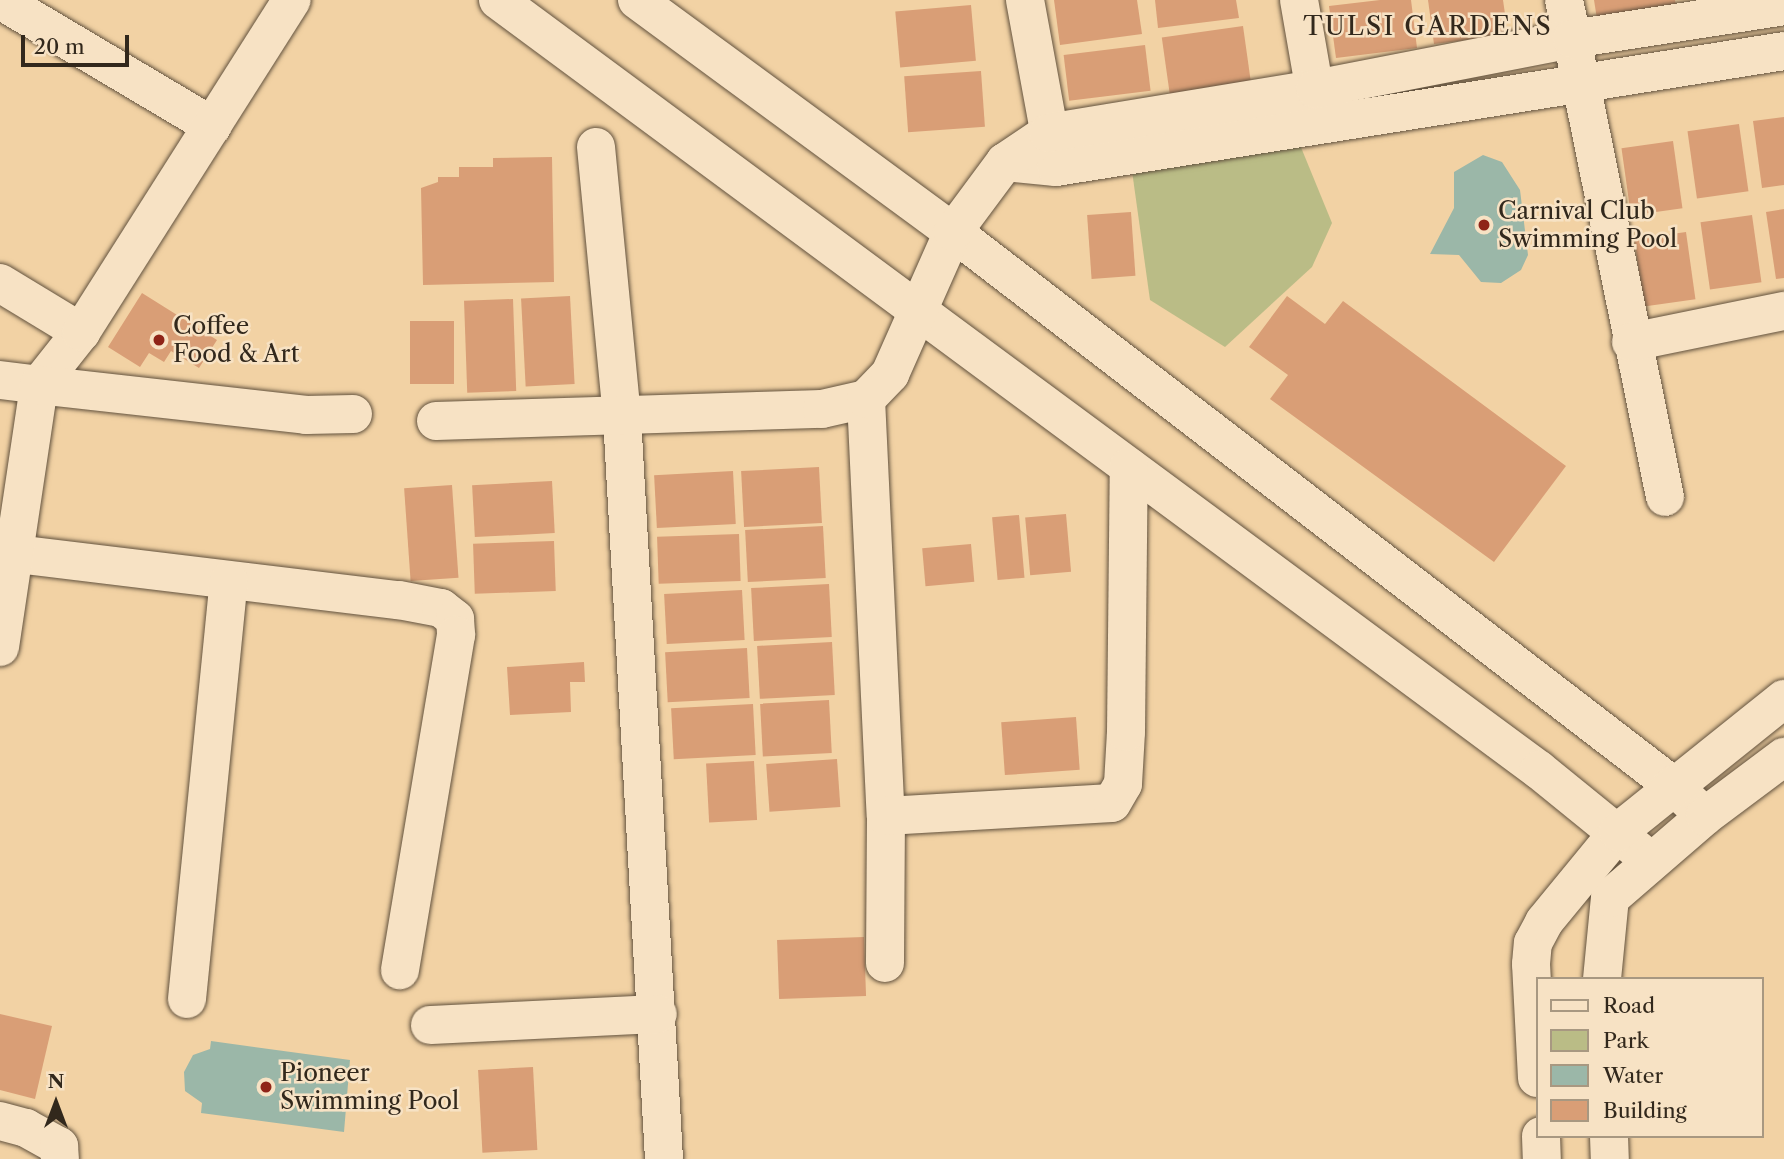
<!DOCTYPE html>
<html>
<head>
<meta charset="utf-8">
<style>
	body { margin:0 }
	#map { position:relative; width:1784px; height:1159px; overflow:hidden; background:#f2d2a4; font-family:"Libre Caslon Text",serif }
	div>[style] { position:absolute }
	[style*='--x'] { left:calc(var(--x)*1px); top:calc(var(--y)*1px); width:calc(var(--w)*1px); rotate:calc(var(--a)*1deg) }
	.green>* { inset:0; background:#babc86 }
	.water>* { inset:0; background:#9bb7a8 }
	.building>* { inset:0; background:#d99e76; transform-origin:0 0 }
	.roads { filter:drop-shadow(0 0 2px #62523e) drop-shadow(0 0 2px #62523e) }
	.minor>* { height:38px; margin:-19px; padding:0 19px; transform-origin:19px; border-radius:19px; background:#f7e2c4 }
	.dots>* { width:19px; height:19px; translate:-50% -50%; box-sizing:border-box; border:4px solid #f7e2c4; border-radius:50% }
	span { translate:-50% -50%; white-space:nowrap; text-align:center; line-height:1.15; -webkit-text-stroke:5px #f7e2c4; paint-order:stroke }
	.poi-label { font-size:24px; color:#32281c }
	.left { translate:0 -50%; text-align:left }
	.neighbourhood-label { font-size:26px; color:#32281c; letter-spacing:2px }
	.legend { position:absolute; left:1536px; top:977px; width:228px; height:161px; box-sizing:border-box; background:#f7e2c4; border:2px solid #a89881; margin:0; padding:9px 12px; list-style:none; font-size:21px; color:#32281c }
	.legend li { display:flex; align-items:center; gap:14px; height:35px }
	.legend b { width:35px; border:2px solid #a89881 }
	.north { position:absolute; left:21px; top:1068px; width:70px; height:70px; -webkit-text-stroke:5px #f7e2c4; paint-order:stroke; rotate:0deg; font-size:19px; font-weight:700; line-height:28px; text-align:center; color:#32281c }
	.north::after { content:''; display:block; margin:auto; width:24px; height:32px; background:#32281c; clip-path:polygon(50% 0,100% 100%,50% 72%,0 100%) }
	.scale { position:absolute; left:21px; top:35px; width:108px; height:32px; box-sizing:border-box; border:4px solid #32281c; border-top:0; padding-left:9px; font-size:21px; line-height:24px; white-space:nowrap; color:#32281c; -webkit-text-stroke:5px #f7e2c4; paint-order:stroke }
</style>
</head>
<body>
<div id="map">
	<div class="green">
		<i style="clip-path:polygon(1298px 140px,1332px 223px,1312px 267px,1225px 347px,1150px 300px,1132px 171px)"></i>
	</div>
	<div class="water">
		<i style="clip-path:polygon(1483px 155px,1502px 162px,1520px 190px,1528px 255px,1521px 270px,1501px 283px,1481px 282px,1459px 255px,1430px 254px,1454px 208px,1454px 172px)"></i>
		<i style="clip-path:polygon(211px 1041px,350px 1060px,344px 1132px,201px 1113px,202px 1103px,185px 1091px,184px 1072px,193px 1055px,210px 1049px)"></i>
	</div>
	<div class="building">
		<i style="clip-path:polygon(1054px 0,1137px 0,1142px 34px,1060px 45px)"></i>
		<i style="clip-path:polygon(1155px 0,1236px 0,1239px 18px,1158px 28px)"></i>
		<i style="clip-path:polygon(1380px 0,1411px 0,1417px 48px,1336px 58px,1329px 6px)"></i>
		<i style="clip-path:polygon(1428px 0,1503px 0,1508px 35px,1434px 44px)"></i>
		<i style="clip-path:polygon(1594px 0,1675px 0,1676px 6px,1597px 19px)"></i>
		<i style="left:971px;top:5px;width:56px;height:76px;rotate:85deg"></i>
		<i style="left:1243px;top:26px;width:60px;height:82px;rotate:82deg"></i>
		<i style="left:1145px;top:45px;width:46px;height:82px;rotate:83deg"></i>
		<i style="left:981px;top:71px;width:56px;height:77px;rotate:86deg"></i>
		<i style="clip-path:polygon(1784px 117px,1784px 185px,1762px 188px,1753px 121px)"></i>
		<i style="left:1739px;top:124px;width:68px;height:52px;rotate:82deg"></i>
		<i style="left:1673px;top:141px;width:68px;height:52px;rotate:82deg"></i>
		<i style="clip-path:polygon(552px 157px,554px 282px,423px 285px,421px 188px,438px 182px,438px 177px,459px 177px,459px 167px,493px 167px,493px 158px)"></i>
		<i style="clip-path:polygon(1784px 209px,1784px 278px,1776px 279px,1766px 212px)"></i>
		<i style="left:1131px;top:212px;width:64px;height:44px;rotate:86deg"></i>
		<i style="left:1752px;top:215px;width:68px;height:52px;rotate:82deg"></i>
		<i style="left:1686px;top:232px;width:68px;height:52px;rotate:82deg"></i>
		<i style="clip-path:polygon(142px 293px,217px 340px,199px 368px,171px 351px,164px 362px,149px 353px,140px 367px,108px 347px)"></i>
		<i style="left:570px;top:296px;width:88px;height:49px;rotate:87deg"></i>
		<i style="clip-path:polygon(1287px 296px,1325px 324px,1343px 301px,1566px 466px,1494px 562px,1270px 399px,1288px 375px,1249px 347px)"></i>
		<i style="left:513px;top:299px;width:92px;height:49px;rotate:88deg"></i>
		<i style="left:410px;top:321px;width:44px;height:63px"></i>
		<i style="left:819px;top:467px;width:56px;height:78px;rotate:87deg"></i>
		<i style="left:733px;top:471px;width:53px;height:79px;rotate:87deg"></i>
		<i style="left:552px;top:481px;width:52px;height:80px;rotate:87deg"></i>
		<i style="left:452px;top:485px;width:93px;height:48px;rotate:86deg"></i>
		<i style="left:1066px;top:514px;width:58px;height:41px;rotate:85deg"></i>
		<i style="left:1019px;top:515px;width:63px;height:27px;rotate:85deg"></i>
		<i style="left:823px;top:526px;width:52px;height:78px;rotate:87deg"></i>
		<i style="left:739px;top:534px;width:47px;height:82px;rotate:88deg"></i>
		<i style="left:554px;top:541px;width:50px;height:81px;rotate:88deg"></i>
		<i style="left:971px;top:544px;width:38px;height:49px;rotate:85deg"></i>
		<i style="left:829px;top:584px;width:53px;height:78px;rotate:87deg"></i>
		<i style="left:742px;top:590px;width:50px;height:78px;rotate:87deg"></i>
		<i style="left:832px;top:642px;width:53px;height:75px;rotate:87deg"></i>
		<i style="left:747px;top:648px;width:50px;height:82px;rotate:87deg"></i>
		<i style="clip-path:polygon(584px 662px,585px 682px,570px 682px,571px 712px,510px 715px,507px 667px)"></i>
		<i style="left:829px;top:700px;width:53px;height:69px;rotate:87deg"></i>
		<i style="left:753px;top:704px;width:51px;height:82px;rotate:87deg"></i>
		<i style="left:1076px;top:717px;width:53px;height:75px;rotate:86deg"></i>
		<i style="left:837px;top:759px;width:48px;height:71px;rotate:86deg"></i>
		<i style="left:754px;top:761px;width:59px;height:48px;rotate:87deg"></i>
		<i style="left:864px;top:937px;width:59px;height:87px;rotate:88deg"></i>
		<i style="clip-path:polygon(0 1014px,52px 1026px,35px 1099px,0 1090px)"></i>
		<i style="left:533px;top:1067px;width:83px;height:55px;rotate:87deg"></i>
	</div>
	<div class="roads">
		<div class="minor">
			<i style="--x:0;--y:0;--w:247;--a:30.7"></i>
			<i style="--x:498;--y:0;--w:1295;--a:36.49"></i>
			<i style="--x:1539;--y:770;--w:144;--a:39.1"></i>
			<i style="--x:637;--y:0;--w:392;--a:36.3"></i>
			<i style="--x:953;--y:232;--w:907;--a:37.56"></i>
			<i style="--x:1672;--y:785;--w:45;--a:43.2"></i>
			<i style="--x:1025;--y:0;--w:161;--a:79.6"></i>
			<i style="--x:1299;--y:0;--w:117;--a:80.1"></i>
			<i style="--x:1564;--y:0;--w:507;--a:78.51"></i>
			<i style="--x:596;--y:147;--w:271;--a:84.5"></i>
			<i style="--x:622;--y:417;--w:743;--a:86.76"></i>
			<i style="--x:1005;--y:162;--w:51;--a:5.6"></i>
			<i style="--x:1056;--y:167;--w:737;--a:-9.05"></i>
			<i style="--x:0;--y:283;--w:95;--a:31.2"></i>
			<i style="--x:1631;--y:342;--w:156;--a:-11.5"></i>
			<i style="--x:0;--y:380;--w:39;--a:7"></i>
			<i style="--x:39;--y:385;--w:68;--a:-51.6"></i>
			<i style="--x:81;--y:332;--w:393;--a:-57.6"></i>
			<i style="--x:866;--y:399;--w:417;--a:87.3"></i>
			<i style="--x:886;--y:816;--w:147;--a:90.4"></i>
			<i style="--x:436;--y:421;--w:386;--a:-1.8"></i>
			<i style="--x:822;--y:409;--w:45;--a:-12.8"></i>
			<i style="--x:866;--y:399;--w:35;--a:-46"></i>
			<i style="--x:890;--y:374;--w:155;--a:-66.1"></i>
			<i style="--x:953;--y:232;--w:87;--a:-53.4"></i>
			<i style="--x:1005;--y:162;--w:52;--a:-34"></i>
			<i style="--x:1048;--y:133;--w:271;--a:-9.4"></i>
			<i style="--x:1315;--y:89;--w:262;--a:-11"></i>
			<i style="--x:1572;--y:39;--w:215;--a:-8.8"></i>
			<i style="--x:0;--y:552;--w:402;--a:6.9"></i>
			<i style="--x:399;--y:600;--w:43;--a:10.8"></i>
			<i style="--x:441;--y:608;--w:18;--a:38"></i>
			<i style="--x:455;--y:619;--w:16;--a:86"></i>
			<i style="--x:456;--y:635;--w:340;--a:99.5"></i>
			<i style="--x:0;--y:647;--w:265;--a:-81.5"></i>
			<i style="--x:39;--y:385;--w:269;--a:6.4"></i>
			<i style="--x:306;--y:415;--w:47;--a:-1.2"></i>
			<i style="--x:886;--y:816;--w:226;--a:-3.3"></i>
			<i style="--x:1112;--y:803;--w:22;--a:-60"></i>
			<i style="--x:1123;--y:784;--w:52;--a:-86.7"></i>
			<i style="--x:1126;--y:732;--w:265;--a:-89.4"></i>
			<i style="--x:1602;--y:979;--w:81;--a:-84.4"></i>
			<i style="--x:1610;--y:898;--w:125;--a:-40.8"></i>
			<i style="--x:1705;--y:816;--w:99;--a:-36.8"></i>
			<i style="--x:187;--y:999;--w:420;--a:-84.3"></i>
			<i style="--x:430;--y:1025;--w:228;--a:-2.8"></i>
			<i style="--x:1537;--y:1078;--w:114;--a:-93"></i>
			<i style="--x:1531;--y:964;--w:21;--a:-85"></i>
			<i style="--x:1533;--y:943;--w:24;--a:-62"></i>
			<i style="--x:1544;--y:922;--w:117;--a:-50.6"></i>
			<i style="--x:1618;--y:832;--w:213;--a:-38.7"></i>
			<i style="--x:0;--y:1121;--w:27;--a:15"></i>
			<i style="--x:26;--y:1128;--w:38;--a:29"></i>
			<i style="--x:59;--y:1146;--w:13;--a:86"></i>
			<i style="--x:1541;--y:1136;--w:23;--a:88"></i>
			<i style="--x:1609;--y:1136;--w:23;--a:88"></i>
		</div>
	</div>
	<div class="dots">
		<i style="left:1484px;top:225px;background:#8f2418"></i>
		<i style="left:159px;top:340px;background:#8f2418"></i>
		<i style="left:266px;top:1087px;background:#8f2418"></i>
	</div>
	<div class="poi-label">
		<span class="left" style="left:1498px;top:225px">Carnival Club<br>Swimming Pool</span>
		<span class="left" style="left:173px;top:340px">Coffee<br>Food &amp; Art</span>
		<span class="left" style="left:280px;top:1087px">Pioneer<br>Swimming Pool</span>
	</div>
	<div class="neighbourhood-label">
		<span style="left:1428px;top:27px">TULSI GARDENS</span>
	</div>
	<ul class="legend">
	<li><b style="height:9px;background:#f7e2c4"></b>Road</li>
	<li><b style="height:19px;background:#babc86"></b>Park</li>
	<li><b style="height:19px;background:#9bb7a8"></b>Water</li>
	<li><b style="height:19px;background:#d99e76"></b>Building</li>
	</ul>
	<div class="north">N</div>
	<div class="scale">20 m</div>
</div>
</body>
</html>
